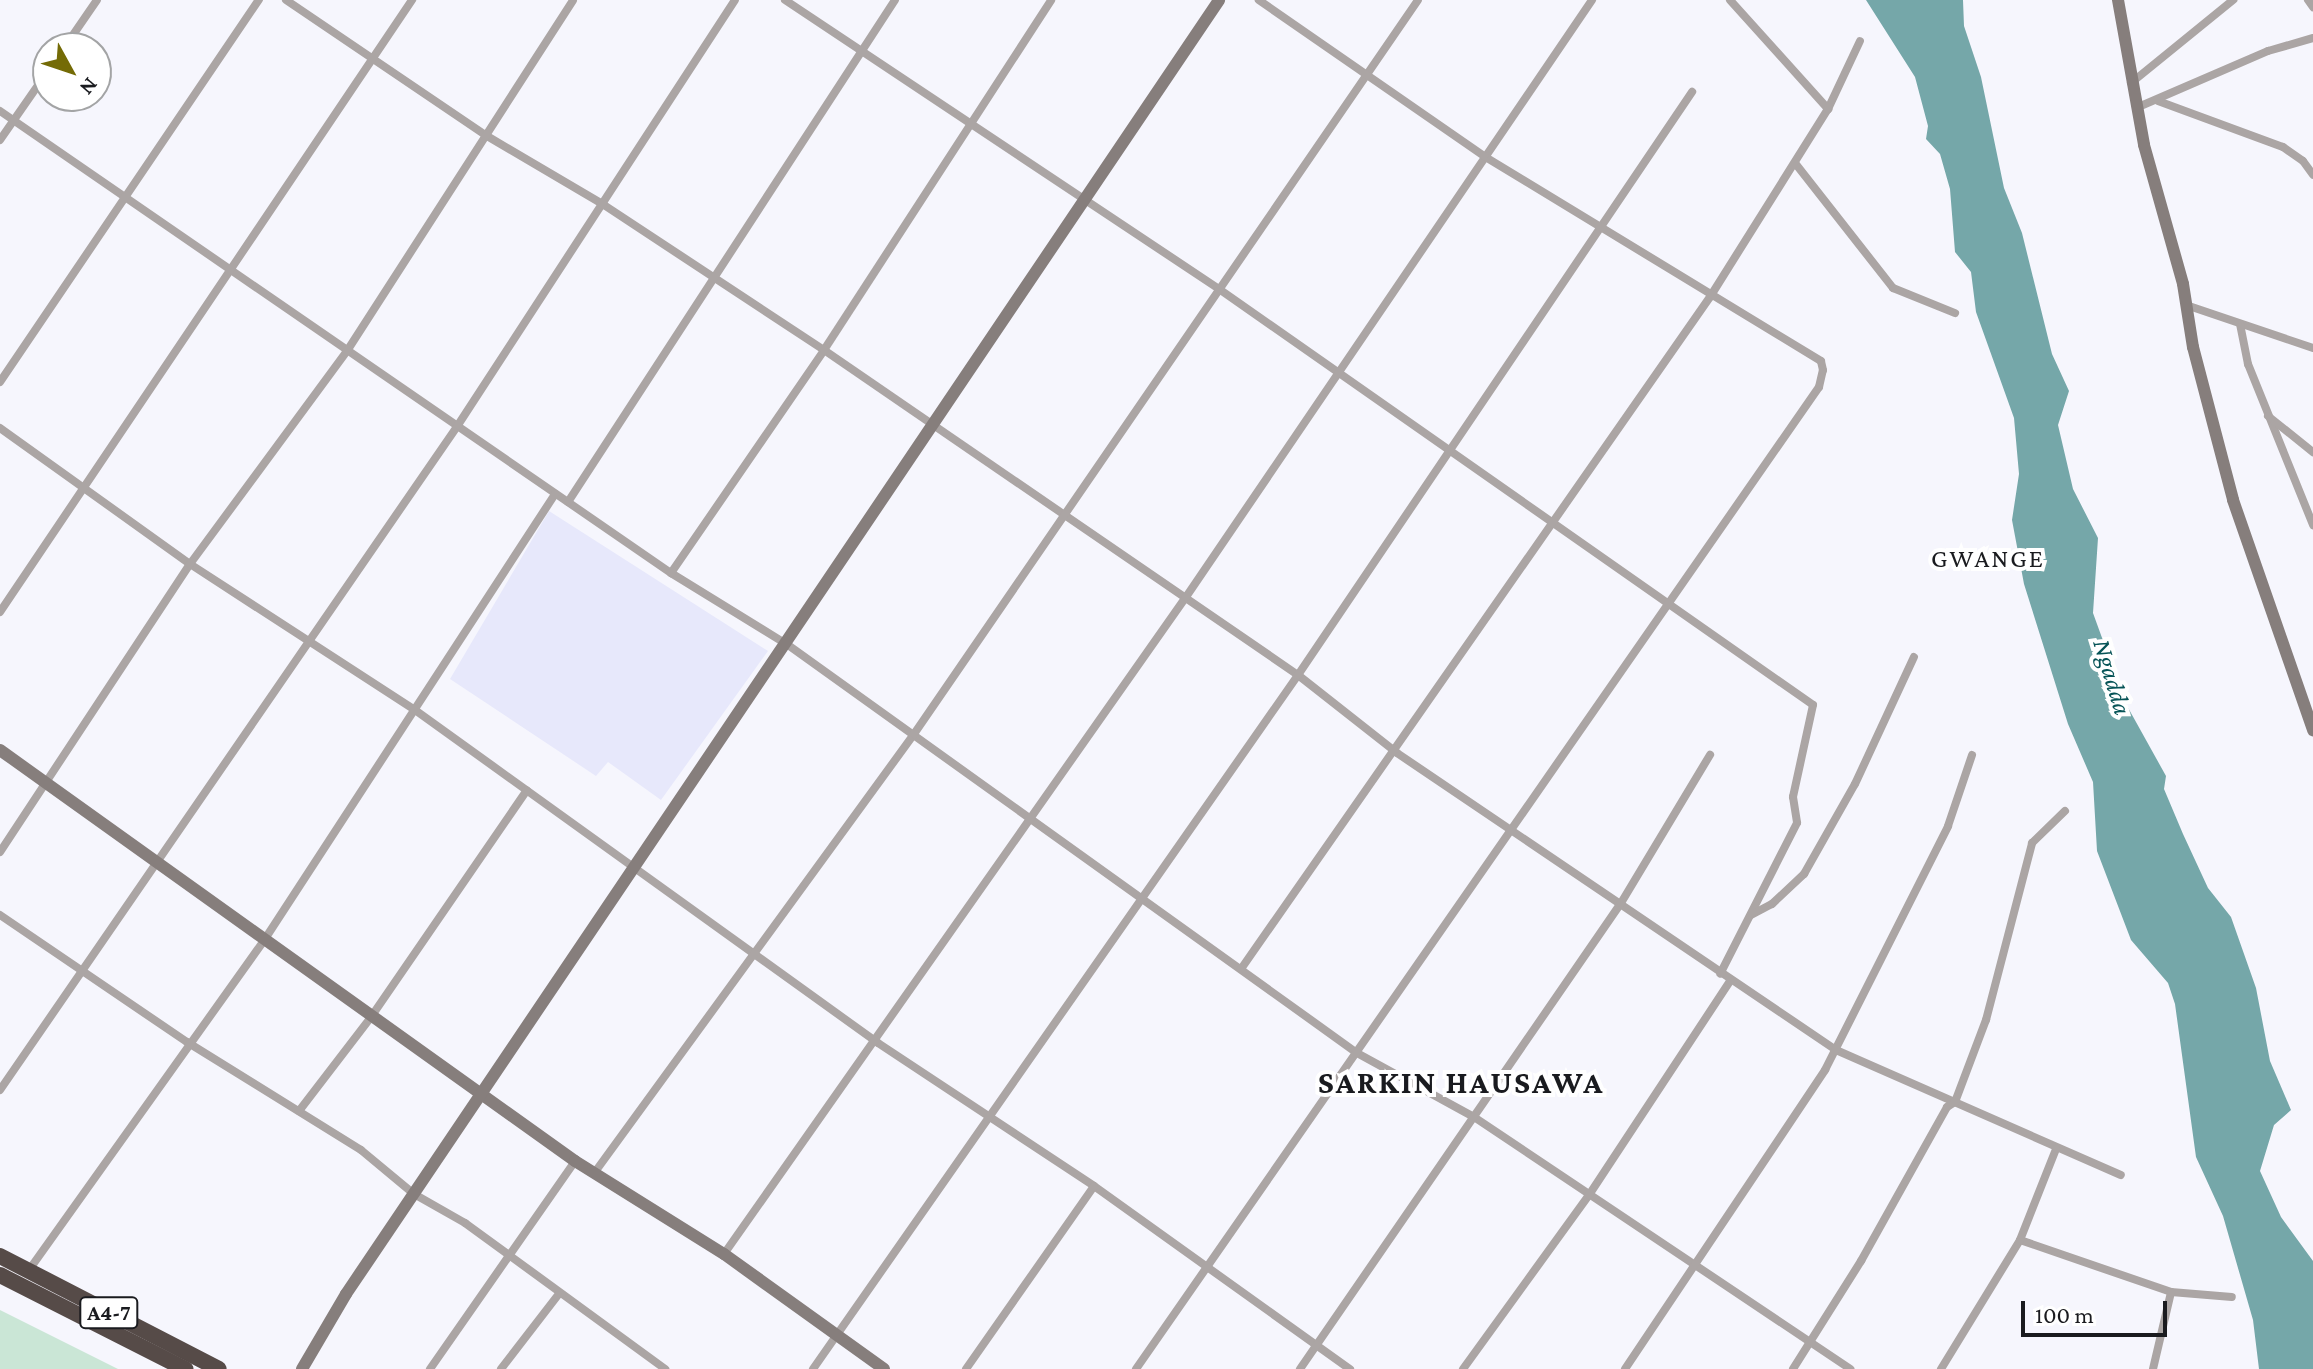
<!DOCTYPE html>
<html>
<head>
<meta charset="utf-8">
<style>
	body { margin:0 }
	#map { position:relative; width:2313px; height:1369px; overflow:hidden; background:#f6f6fd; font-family:"Crimson Pro",serif }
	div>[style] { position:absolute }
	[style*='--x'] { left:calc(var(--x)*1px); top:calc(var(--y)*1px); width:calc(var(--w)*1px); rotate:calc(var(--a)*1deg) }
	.built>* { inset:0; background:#e7e8fb }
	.green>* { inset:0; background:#cae6d6 }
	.water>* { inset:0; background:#75a7a9 }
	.street>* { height:8px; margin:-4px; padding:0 4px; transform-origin:4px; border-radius:4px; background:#aba5a4 }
	.secondary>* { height:12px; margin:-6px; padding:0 6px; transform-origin:6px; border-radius:6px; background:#867e7c }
	.highway>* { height:16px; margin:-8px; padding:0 8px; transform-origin:8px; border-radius:8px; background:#564b48 }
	span { translate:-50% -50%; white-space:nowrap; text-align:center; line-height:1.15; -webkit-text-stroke:8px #fff; paint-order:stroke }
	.shield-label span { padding:2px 6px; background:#fff; border:2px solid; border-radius:6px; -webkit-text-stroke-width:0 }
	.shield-label { font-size:22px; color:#1a1b1f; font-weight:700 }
	.neighbourhood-label { font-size:26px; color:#1a1b1f; letter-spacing:2px }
	.water-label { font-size:26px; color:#075457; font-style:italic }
	.district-label { font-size:32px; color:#1a1b1f; font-weight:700; letter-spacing:2px }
	.north { position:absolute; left:32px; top:32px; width:80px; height:80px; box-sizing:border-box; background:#fff; border:2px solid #a3a4a5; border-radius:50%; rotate:130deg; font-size:22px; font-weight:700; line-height:32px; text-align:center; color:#1a1b1f }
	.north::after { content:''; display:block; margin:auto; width:28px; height:36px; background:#746b06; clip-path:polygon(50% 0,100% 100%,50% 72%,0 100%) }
	.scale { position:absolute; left:2021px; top:1301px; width:146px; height:36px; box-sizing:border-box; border:4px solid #1a1b1f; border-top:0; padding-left:10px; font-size:24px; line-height:28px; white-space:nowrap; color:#1a1b1f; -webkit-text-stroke:6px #fff; paint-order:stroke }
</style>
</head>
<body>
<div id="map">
	<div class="built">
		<i style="clip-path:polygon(549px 511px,768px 651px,661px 800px,608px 762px,596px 776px,450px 679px)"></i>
	</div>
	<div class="green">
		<i style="clip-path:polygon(0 1310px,118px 1369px,0 1369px)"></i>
	</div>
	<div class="water">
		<i style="clip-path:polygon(1866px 0,1963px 0,1964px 26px,1981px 77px,2004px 188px,2022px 233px,2052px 354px,2069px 391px,2058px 425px,2073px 489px,2098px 538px,2093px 613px,2126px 704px,2166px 776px,2164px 789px,2183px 834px,2208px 888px,2231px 917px,2256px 988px,2270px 1061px,2291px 1110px,2274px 1125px,2260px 1171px,2281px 1217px,2313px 1261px,2313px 1369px,2259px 1369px,2253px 1320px,2223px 1216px,2196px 1157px,2175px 1004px,2168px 983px,2131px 940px,2097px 851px,2093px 782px,2068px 724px,2024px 584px,2012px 520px,2019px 474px,2014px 418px,1976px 312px,1971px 272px,1955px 252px,1950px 189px,1940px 154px,1926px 139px,1928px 126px,1915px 77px)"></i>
	</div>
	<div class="street">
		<i style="--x:286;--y:0;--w:243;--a:34.1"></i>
		<i style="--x:487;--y:136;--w:136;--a:30.5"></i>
		<i style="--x:604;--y:205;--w:263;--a:33.4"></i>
		<i style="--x:824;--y:350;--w:575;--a:34.44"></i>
		<i style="--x:1298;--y:675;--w:126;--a:38.2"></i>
		<i style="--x:1397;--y:753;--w:530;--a:34.08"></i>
		<i style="--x:1836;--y:1050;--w:311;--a:23.7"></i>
		<i style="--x:785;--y:0;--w:521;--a:33.66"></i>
		<i style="--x:1219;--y:289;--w:725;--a:35"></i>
		<i style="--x:1813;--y:705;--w:94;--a:102.3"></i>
		<i style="--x:1793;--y:797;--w:26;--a:81"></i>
		<i style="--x:1797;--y:823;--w:169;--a:117"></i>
		<i style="--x:1730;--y:0;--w:147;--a:48"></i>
		<i style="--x:2308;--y:0;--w:9;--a:54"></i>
		<i style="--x:64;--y:48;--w:58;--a:-55.5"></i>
		<i style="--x:2131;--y:83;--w:132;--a:-39.1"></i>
		<i style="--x:2158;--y:101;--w:133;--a:20.2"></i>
		<i style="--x:2283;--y:147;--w:24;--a:35"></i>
		<i style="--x:2303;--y:161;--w:17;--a:54"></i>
		<i style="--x:2136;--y:108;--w:144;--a:-23.4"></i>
		<i style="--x:2268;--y:51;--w:47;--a:-16.1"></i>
		<i style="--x:0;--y:111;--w:815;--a:34.55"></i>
		<i style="--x:671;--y:573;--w:137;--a:31.6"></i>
		<i style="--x:788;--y:645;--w:700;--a:35.64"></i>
		<i style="--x:1357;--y:1053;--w:133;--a:28.7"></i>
		<i style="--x:1474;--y:1117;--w:453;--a:33.8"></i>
		<i style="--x:0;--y:140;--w:84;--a:-55.2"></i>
		<i style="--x:1795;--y:163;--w:159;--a:51.9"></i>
		<i style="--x:1893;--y:288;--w:67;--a:22"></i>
		<i style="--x:2186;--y:305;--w:134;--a:18.7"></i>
		<i style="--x:2240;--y:324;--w:41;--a:78.7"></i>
		<i style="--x:2248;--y:364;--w:174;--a:68"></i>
		<i style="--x:0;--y:382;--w:462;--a:-55.9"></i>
		<i style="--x:2268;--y:416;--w:58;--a:38.7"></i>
		<i style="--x:0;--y:428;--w:234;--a:35.6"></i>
		<i style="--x:190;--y:564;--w:268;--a:33"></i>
		<i style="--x:415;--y:710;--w:570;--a:35.72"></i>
		<i style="--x:878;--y:1043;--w:259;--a:33.5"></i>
		<i style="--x:1094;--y:1186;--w:315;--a:35.6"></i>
		<i style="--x:568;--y:502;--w:599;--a:-56.92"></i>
		<i style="--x:671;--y:573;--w:270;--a:-55.5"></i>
		<i style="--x:824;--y:350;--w:417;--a:-57"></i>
		<i style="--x:0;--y:612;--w:738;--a:-56.05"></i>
		<i style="--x:0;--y:852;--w:345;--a:-56.6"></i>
		<i style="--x:190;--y:564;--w:265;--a:-53.6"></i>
		<i style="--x:347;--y:351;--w:417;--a:-57.2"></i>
		<i style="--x:0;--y:915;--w:226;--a:34.2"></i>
		<i style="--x:187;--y:1042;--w:205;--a:31.8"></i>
		<i style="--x:361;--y:1150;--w:69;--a:39.7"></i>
		<i style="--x:414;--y:1194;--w:59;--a:29.6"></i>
		<i style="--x:465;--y:1223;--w:248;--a:36.1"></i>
		<i style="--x:1751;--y:915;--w:24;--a:-28"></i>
		<i style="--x:1772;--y:904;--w:44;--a:-43.2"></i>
		<i style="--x:1804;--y:874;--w:103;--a:-60.5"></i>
		<i style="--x:1855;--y:784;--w:140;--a:-65.1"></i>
		<i style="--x:1241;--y:969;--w:819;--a:-55.09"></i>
		<i style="--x:1710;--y:297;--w:222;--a:-57.9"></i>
		<i style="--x:1828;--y:109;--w:75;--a:-64.8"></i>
		<i style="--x:0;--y:1090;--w:807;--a:-55.44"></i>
		<i style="--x:458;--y:425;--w:507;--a:-56.91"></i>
		<i style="--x:299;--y:1111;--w:118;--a:-52.5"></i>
		<i style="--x:371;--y:1017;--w:275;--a:-55.5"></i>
		<i style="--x:595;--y:1172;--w:542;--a:-53.93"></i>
		<i style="--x:914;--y:734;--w:890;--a:-55.52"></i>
		<i style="--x:2020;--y:1240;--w:160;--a:19"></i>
		<i style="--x:2171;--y:1292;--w:61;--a:4.7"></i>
		<i style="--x:724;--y:1254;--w:803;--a:-54.89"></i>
		<i style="--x:1186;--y:597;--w:722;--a:-55.78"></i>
		<i style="--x:29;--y:1270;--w:403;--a:-54.5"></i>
		<i style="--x:263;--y:942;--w:535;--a:-56.9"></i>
		<i style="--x:430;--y:1369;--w:254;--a:-55.1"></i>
		<i style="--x:501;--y:1369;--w:93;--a:-52.4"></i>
		<i style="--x:813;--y:1369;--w:847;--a:-55.05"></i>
		<i style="--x:1298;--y:675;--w:704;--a:-55.95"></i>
		<i style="--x:966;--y:1369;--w:223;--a:-55"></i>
		<i style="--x:1136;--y:1369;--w:1196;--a:-55.18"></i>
		<i style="--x:1819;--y:387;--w:17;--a:-77"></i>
		<i style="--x:1823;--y:370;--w:9;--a:-103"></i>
		<i style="--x:1821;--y:361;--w:394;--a:-148.7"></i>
		<i style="--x:1484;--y:156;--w:274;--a:-145.3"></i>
		<i style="--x:1300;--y:1369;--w:566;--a:-55.44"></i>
		<i style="--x:1621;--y:903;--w:173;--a:-59"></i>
		<i style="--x:1463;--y:1369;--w:215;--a:-54.1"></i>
		<i style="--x:1589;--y:1195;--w:256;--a:-56.6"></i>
		<i style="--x:1625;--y:1369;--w:360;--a:-56.2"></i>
		<i style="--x:1825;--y:1070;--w:273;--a:-63.2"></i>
		<i style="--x:1948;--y:826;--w:75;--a:-71.3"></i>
		<i style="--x:1793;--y:1369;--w:128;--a:-57.8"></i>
		<i style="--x:1861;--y:1261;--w:176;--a:-60.8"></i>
		<i style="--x:1947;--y:1107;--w:9;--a:-32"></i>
		<i style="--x:1955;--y:1102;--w:88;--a:-69.3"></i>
		<i style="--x:1986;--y:1020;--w:183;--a:-75.4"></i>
		<i style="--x:2032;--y:843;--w:46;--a:-44.1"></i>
		<i style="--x:1941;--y:1369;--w:151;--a:-58.5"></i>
		<i style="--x:2020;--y:1240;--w:98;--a:-68.4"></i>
		<i style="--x:2153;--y:1369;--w:79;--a:-76.8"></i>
	</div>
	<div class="secondary">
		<i style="--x:2118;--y:0;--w:147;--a:79.8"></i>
		<i style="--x:2144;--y:145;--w:144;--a:74.3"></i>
		<i style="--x:2183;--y:284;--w:64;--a:81"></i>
		<i style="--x:2193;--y:347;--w:158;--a:75.3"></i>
		<i style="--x:2233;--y:500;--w:244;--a:70.8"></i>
		<i style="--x:0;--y:750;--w:707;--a:35.56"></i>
		<i style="--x:575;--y:1161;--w:176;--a:32"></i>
		<i style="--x:724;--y:1254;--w:197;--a:35.7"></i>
		<i style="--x:302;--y:1369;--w:87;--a:-59.6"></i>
		<i style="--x:346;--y:1294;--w:1561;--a:-55.99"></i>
	</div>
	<div class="highway">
		<i style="--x:0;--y:1256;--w:246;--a:27.3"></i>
		<i style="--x:0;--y:1275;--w:208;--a:26.9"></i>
	</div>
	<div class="shield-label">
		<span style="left:109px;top:1313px">A4-7</span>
	</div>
	<div class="neighbourhood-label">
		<span style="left:1988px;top:559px">GWANGE</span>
	</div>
	<div class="water-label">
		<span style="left:2112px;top:677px;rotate:73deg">Ngadda</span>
	</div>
	<div class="district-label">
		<span style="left:1461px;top:1082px">SARKIN HAUSAWA</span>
	</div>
	<div class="north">N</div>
	<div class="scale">100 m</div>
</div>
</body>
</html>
